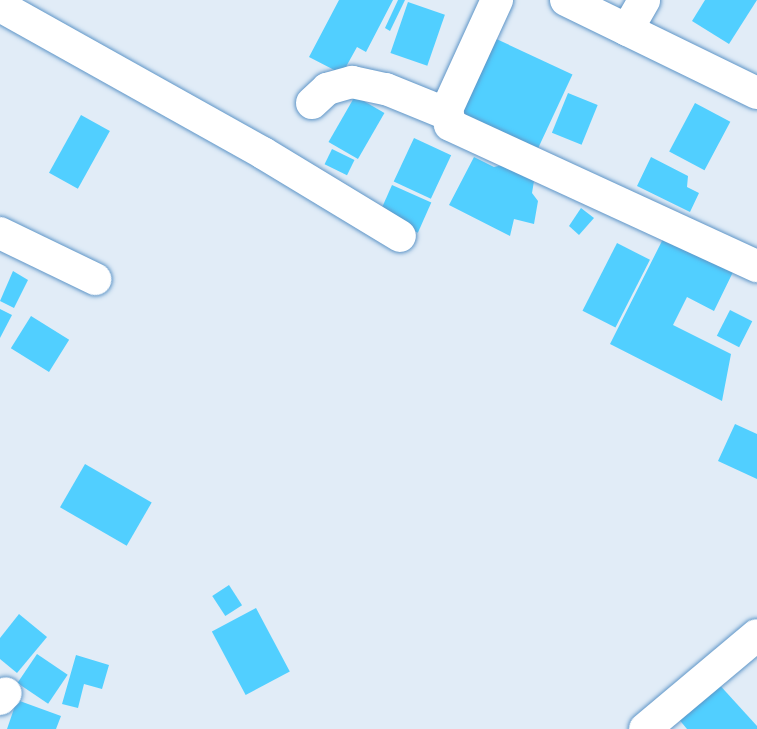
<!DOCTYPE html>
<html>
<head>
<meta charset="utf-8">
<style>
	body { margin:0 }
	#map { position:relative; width:757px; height:729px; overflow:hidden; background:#e1ecf7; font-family:"Open Sans",sans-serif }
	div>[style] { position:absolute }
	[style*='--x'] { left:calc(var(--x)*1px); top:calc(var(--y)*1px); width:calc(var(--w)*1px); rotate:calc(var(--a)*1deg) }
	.building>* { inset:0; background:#51cfff; transform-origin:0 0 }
	.roads { filter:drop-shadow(0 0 2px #5e95c7) drop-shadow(0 0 2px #5e95c7) }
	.street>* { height:32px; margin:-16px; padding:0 16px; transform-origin:16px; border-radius:16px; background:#fff }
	span { translate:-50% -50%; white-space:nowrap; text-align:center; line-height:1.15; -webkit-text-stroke:5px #f8f8f8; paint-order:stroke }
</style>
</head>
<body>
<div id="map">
	<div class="building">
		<i style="clip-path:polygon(339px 0,393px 0,366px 52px,357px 47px,342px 74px,309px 57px)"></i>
		<i style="clip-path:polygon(398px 0,405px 0,390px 31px,385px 28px)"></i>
		<i style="clip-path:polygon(705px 0,757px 0,729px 44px,692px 21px)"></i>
		<i style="left:408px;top:2px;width:39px;height:54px;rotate:19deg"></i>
		<i style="left:490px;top:36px;width:91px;height:91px;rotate:25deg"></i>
		<i style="left:568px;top:93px;width:32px;height:43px;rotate:22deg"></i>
		<i style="left:355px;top:96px;width:34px;height:53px;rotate:30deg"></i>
		<i style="left:695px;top:103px;width:40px;height:55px;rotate:28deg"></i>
		<i style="left:81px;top:115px;width:33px;height:66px;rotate:29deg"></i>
		<i style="left:414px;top:138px;width:41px;height:48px;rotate:25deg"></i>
		<i style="left:332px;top:149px;width:25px;height:17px;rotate:26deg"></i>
		<i style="clip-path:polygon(474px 157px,494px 167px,510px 163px,535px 175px,532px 193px,538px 201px,534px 224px,514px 219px,510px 236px,449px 205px)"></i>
		<i style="clip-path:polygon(651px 157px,688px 176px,687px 187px,699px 193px,690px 212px,637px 186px)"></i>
		<i style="left:392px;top:185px;width:43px;height:33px;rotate:24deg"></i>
		<i style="clip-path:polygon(581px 208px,594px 218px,579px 235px,569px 226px)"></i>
		<i style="clip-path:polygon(665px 235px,734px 270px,714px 311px,687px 297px,673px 325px,731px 354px,722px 401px,610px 344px)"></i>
		<i style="left:617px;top:243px;width:37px;height:76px;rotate:27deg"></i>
		<i style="clip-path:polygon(13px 271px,28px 280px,14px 308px,0 301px)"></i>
		<i style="clip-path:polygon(0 309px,12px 315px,0 338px)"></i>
		<i style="left:730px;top:310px;width:25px;height:29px;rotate:27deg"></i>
		<i style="left:31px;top:316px;width:45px;height:38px;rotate:32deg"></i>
		<i style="clip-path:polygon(735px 424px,757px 434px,757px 479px,718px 461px)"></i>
		<i style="left:85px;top:464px;width:77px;height:50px;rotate:30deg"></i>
		<i style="left:229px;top:585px;width:24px;height:20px;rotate:57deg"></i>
		<i style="left:256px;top:608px;width:72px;height:50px;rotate:62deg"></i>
		<i style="clip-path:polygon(19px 614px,47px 637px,17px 673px,0 659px,0 638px)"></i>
		<i style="left:37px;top:654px;width:37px;height:35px;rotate:34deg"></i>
		<i style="clip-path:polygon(76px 655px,109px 665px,102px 689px,84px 684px,78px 708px,62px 704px)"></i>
		<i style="clip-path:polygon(716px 681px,757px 726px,757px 729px,687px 729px,677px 717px)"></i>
		<i style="clip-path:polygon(17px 700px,61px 716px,56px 729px,7px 729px)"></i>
	</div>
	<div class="roads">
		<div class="street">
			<i style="--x:497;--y:0;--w:120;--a:114.6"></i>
			<i style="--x:447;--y:109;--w:16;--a:79"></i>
			<i style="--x:450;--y:125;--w:338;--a:24.7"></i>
			<i style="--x:566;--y:0;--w:212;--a:26"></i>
			<i style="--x:0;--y:6;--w:301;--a:29.2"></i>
			<i style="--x:263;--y:153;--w:160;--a:31.2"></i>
			<i style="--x:627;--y:30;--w:34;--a:-60"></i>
			<i style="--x:312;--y:103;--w:21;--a:-43"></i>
			<i style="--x:327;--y:89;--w:26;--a:-16"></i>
			<i style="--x:352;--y:82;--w:35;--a:12"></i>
			<i style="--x:386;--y:89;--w:64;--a:22.1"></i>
			<i style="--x:0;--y:233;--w:106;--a:25.8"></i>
			<i style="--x:0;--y:699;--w:8;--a:-45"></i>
			<i style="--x:645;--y:729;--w:146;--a:-40"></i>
		</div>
	</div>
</div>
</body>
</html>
